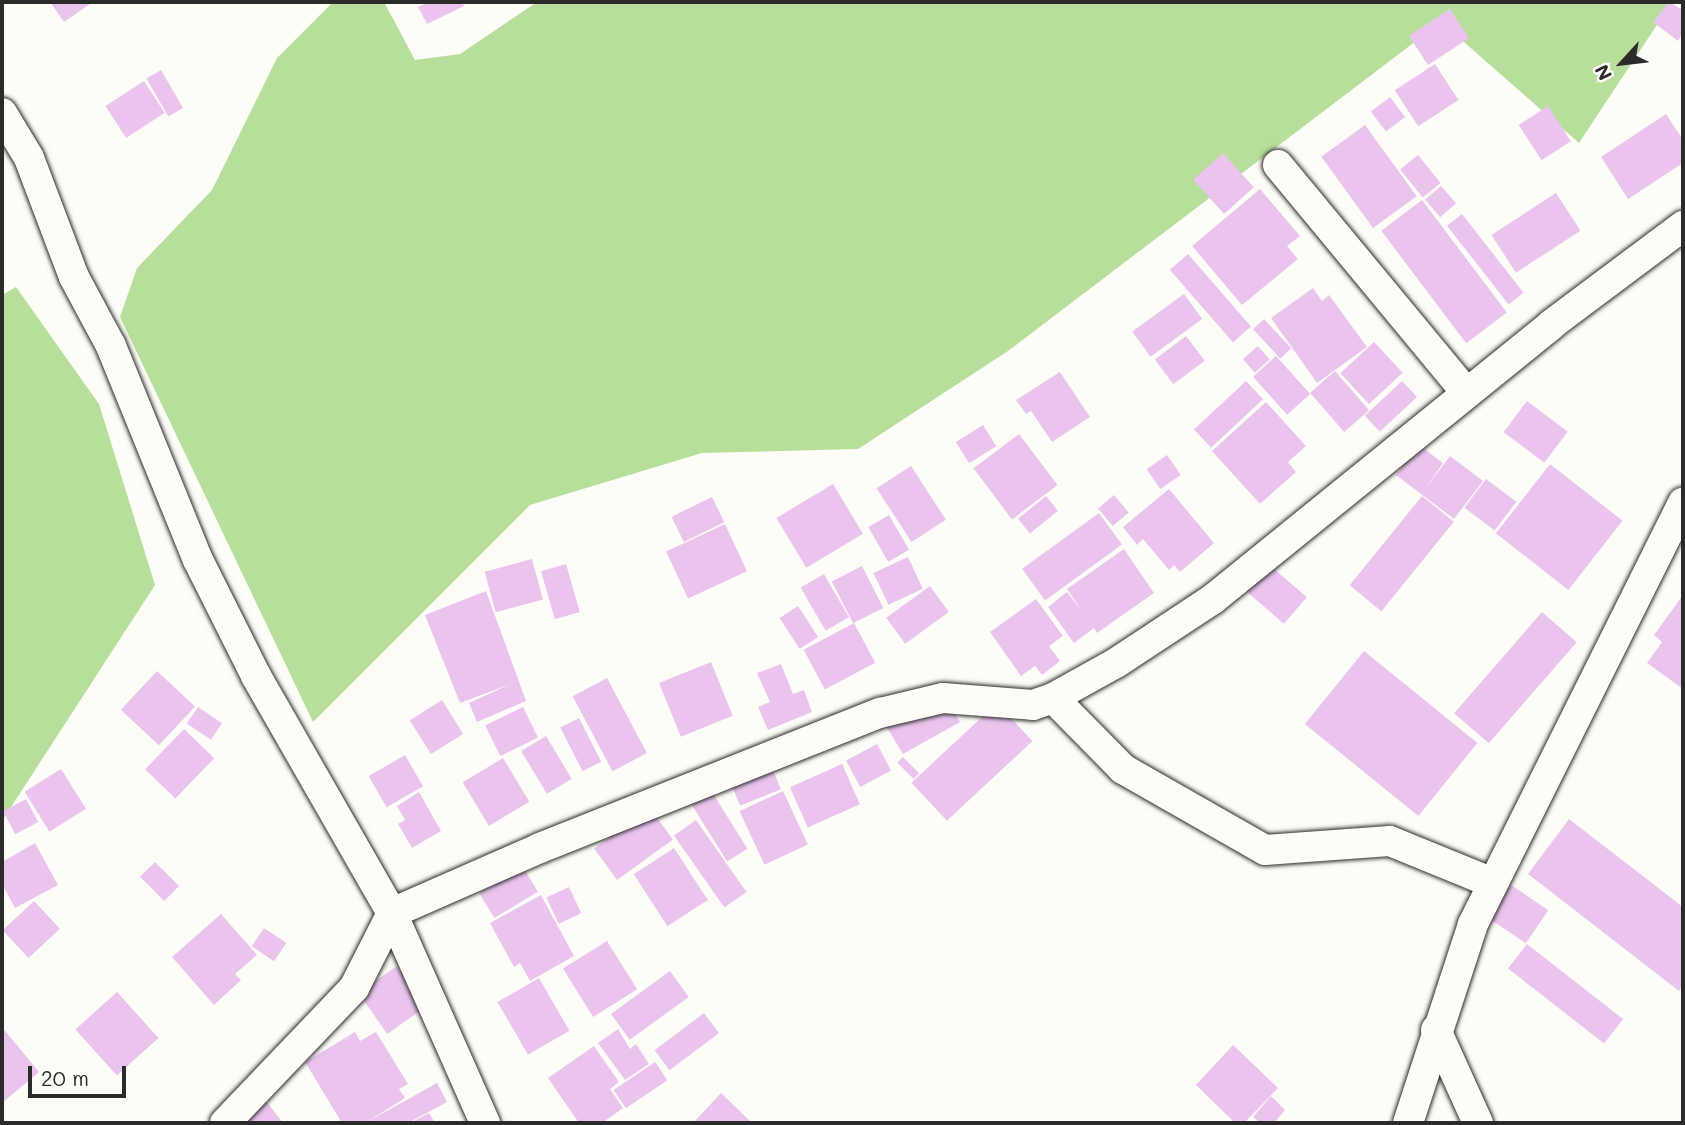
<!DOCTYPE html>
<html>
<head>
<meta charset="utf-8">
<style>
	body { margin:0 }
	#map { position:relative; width:1685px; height:1125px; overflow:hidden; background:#fdfcf7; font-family:Mali,sans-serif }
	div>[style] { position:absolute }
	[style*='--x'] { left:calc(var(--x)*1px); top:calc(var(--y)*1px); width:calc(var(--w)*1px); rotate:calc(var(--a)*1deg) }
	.green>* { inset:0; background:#b7df9b }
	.building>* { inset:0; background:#ebc4ee; transform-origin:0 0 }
	.roads { filter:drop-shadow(0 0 2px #2b2b2b) drop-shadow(0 0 2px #2b2b2b) }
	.minor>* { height:30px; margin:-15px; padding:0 15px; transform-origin:15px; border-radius:15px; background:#fdfcf7 }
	span { translate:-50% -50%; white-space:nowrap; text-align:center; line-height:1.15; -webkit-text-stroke:7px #fdfcf7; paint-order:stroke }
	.frame { position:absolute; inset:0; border:4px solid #2b2b2b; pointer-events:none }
	.north { position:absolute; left:1587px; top:28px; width:70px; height:70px; -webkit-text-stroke:5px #fdfcf7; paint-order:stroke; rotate:243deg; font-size:19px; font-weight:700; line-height:28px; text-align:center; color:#2b2b2b }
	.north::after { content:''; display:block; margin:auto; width:24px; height:32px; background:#2b2b2b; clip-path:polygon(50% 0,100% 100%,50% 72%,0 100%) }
	.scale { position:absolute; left:28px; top:1066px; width:98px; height:32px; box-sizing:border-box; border:4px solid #2b2b2b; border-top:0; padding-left:9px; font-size:21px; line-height:24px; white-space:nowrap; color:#2b2b2b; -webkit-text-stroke:5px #fdfcf7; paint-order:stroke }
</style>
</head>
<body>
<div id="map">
	<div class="green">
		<i style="clip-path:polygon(333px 2px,384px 2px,415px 60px,460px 54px,537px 2px,1672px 2px,1579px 143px,1441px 22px,1008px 351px,858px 449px,702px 453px,530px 505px,313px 722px,120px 317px,137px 268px,212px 190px,277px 58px)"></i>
		<i style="clip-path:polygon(16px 287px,99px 404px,155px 585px,2px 821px,2px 295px)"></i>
	</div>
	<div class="building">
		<i style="clip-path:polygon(50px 2px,89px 2px,90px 4px,64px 22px)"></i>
		<i style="clip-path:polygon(429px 2px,462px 2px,464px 6px,427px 24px,418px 7px)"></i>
		<i style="clip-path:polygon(1669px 2px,1683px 10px,1683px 33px,1678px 41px,1653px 22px)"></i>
		<i style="left:1450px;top:9px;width:35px;height:49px;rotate:57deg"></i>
		<i style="left:1435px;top:64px;width:43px;height:48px;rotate:57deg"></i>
		<i style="left:161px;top:70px;width:44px;height:17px;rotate:60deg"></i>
		<i style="left:144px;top:81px;width:38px;height:46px;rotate:57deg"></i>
		<i style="left:1390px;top:97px;width:25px;height:24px;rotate:53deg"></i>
		<i style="left:1548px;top:106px;width:42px;height:35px;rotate:57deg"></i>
		<i style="clip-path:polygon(1666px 114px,1683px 140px,1683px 163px,1628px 199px,1601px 157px)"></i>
		<i style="left:1365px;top:125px;width:88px;height:54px;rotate:54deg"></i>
		<i style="left:1223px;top:153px;width:46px;height:40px;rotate:48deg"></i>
		<i style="left:1418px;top:155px;width:36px;height:23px;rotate:51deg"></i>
		<i style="left:1441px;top:186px;width:23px;height:21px;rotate:49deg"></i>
		<i style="clip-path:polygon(1260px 189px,1300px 236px,1287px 246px,1298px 259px,1242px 305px,1192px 246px)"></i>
		<i style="left:1556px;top:193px;width:45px;height:77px;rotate:57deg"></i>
		<i style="left:1422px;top:200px;width:141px;height:51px;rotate:53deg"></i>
		<i style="left:1462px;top:214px;width:100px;height:19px;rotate:52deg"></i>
		<i style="left:1188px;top:254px;width:96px;height:24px;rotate:49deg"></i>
		<i style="clip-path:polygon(1313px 288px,1322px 301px,1329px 295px,1367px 347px,1317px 383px,1271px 318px)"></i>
		<i style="left:1184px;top:294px;width:31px;height:64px;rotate:54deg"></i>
		<i style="left:1264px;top:319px;width:40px;height:15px;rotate:47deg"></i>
		<i style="left:1186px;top:336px;width:31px;height:39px;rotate:53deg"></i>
		<i style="left:1374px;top:342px;width:42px;height:46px;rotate:47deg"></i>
		<i style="left:1258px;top:346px;width:18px;height:20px;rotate:49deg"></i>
		<i style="left:1276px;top:356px;width:51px;height:31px;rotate:48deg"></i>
		<i style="left:1335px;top:371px;width:52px;height:33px;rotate:49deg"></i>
		<i style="clip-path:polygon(1060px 372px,1090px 417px,1052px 442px,1031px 411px,1026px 414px,1016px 400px)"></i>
		<i style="left:1246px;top:381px;width:25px;height:71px;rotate:47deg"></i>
		<i style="left:1402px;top:381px;width:22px;height:51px;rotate:47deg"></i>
		<i style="left:1527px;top:401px;width:51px;height:39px;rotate:37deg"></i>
		<i style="clip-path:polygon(1266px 402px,1306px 446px,1288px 462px,1296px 472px,1260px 504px,1212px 451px)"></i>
		<i style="left:983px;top:425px;width:25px;height:32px;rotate:58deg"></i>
		<i style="left:1019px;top:434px;width:64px;height:57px;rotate:53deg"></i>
		<i style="clip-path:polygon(1419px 445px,1443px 463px,1426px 488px,1450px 456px,1483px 481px,1454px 519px,1396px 475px)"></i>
		<i style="left:1167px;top:455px;width:24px;height:25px;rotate:55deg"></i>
		<i style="left:1550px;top:464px;width:92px;height:88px;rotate:38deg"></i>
		<i style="left:911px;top:466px;width:64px;height:41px;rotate:57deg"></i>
		<i style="left:1486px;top:479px;width:38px;height:36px;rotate:37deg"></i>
		<i style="left:833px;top:484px;width:58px;height:66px;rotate:59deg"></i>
		<i style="clip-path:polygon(1169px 489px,1214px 543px,1180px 572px,1174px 565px,1169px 570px,1143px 539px,1137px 545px,1123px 527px)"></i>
		<i style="left:1114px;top:495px;width:23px;height:21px;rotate:50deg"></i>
		<i style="left:1046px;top:496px;width:19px;height:36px;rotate:51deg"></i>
		<i style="left:1422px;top:496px;width:41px;height:115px;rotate:39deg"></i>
		<i style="left:712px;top:497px;width:28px;height:45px;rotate:64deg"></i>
		<i style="left:1099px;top:513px;width:39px;height:95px;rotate:54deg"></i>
		<i style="left:889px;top:515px;width:40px;height:24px;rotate:60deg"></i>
		<i style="left:725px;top:524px;width:52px;height:65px;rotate:65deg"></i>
		<i style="clip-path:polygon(1124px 549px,1154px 593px,1097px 633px,1094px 628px,1074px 643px,1048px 607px,1067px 592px,1082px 611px,1067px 589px)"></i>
		<i style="left:1257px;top:554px;width:66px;height:35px;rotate:41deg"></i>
		<i style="left:908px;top:557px;width:35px;height:38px;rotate:65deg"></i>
		<i style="left:532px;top:559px;width:42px;height:49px;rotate:75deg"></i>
		<i style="left:566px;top:564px;width:50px;height:26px;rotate:74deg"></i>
		<i style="left:862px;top:566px;width:47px;height:34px;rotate:63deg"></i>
		<i style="left:824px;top:574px;width:50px;height:27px;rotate:60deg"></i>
		<i style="left:930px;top:586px;width:32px;height:54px;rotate:54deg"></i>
		<i style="clip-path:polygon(486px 591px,526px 701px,477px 722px,469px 703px,513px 683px,460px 703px,425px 615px)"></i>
		<i style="clip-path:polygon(1683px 595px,1683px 689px,1647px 663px,1662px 642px,1654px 635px)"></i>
		<i style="clip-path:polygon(1036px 599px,1063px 636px,1049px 646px,1060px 661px,1042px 675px,1035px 666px,1021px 676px,990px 632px)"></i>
		<i style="left:798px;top:606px;width:37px;height:22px;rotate:57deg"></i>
		<i style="left:1542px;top:612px;width:46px;height:134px;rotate:41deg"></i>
		<i style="left:854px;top:623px;width:45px;height:57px;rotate:62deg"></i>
		<i style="left:1364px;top:651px;width:146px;height:94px;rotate:39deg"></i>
		<i style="left:711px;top:662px;width:58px;height:56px;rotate:68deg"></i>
		<i style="clip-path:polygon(781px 664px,793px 694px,804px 690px,812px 712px,768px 730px,758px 707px,770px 702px,757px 673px)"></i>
		<i style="left:157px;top:671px;width:52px;height:53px;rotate:43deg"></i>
		<i style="left:607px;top:678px;width:85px;height:39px;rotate:62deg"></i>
		<i style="left:442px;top:700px;width:40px;height:38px;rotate:58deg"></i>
		<i style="clip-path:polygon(947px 701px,960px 722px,903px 754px,883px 721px)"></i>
		<i style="left:997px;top:703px;width:52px;height:117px;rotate:47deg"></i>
		<i style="left:198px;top:707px;width:29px;height:20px;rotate:34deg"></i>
		<i style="left:523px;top:707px;width:34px;height:42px;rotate:64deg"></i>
		<i style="left:579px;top:718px;width:49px;height:21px;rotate:63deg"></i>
		<i style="left:184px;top:729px;width:42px;height:56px;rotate:44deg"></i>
		<i style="left:546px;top:736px;width:50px;height:29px;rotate:59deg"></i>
		<i style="left:877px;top:744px;width:30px;height:35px;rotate:62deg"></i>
		<i style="left:405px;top:755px;width:36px;height:42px;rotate:60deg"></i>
		<i style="left:767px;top:755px;width:37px;height:44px;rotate:68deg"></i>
		<i style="left:903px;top:757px;width:23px;height:8px;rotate:45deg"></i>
		<i style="left:503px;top:758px;width:51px;height:47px;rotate:59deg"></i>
		<i style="left:842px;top:764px;width:44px;height:57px;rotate:66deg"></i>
		<i style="left:61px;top:769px;width:47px;height:43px;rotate:58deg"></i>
		<i style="left:783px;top:791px;width:59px;height:48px;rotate:65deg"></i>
		<i style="clip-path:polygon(419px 792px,441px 831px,412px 848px,398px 824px,405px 820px,397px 806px)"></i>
		<i style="left:712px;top:792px;width:67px;height:24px;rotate:58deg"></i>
		<i style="left:26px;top:799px;width:26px;height:26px;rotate:62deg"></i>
		<i style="left:650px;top:808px;width:39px;height:69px;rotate:54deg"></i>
		<i style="clip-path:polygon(1569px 819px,1683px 907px,1683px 985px,1679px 991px,1528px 874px)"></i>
		<i style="left:696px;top:820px;width:88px;height:27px;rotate:55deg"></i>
		<i style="clip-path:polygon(35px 843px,58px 885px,15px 908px,2px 884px,2px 862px)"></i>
		<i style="left:674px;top:848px;width:62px;height:48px;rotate:57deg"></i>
		<i style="left:155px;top:862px;width:34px;height:21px;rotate:45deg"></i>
		<i style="left:523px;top:867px;width:29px;height:51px;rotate:59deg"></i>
		<i style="left:1511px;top:885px;width:45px;height:40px;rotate:34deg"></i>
		<i style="left:569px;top:887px;width:29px;height:25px;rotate:65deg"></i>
		<i style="clip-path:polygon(541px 895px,574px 956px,530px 981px,520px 963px,514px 967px,490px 923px)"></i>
		<i style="left:34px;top:901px;width:38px;height:43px;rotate:47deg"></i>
		<i style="clip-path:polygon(221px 914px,257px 955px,235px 974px,241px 980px,214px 1005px,172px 957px)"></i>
		<i style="left:264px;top:928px;width:27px;height:22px;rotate:34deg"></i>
		<i style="left:607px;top:941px;width:57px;height:52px;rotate:58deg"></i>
		<i style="left:1527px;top:944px;width:122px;height:31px;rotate:38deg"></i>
		<i style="left:397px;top:966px;width:50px;height:47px;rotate:55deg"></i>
		<i style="left:670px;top:971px;width:32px;height:73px;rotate:54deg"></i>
		<i style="left:539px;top:978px;width:61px;height:48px;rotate:60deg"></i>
		<i style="left:117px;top:992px;width:62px;height:56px;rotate:48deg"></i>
		<i style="left:704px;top:1013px;width:25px;height:62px;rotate:53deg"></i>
		<i style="clip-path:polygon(2px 1027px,39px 1072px,2px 1103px)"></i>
		<i style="clip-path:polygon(618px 1029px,630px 1049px,636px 1044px,649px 1064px,625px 1080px,598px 1043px)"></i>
		<i style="clip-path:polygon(355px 1032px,360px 1041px,376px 1032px,408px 1084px,399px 1089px,405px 1098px,367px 1122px,437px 1083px,447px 1102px,408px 1123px,342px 1123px,305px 1062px)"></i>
		<i style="clip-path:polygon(1233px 1045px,1278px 1088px,1244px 1123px,1235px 1123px,1196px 1085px)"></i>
		<i style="clip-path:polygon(594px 1046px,619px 1082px,610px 1089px,623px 1108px,602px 1123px,579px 1123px,548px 1078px)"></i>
		<i style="left:655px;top:1062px;width:22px;height:50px;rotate:56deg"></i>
		<i style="clip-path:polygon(721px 1093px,752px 1123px,693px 1123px)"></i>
		<i style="clip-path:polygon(1271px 1096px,1285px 1110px,1274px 1123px,1260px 1123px,1253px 1117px)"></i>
		<i style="clip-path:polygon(266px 1101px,283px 1123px,239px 1123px)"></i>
		<i style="clip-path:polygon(429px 1113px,435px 1123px,410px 1123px)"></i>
	</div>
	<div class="roads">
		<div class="minor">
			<i style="--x:2;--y:113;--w:52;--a:59"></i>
			<i style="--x:29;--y:158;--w:127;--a:69.3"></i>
			<i style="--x:74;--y:277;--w:78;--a:61.8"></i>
			<i style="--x:111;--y:346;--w:231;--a:67.9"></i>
			<i style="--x:198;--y:560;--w:130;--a:63.4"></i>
			<i style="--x:256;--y:676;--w:273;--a:60.2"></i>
			<i style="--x:392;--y:913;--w:162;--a:-23.7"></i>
			<i style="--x:540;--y:848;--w:366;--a:-21.7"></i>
			<i style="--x:880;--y:713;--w:65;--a:-13.4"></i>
			<i style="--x:943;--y:698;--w:90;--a:4.4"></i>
			<i style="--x:1033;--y:705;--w:21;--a:-19"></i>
			<i style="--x:1053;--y:698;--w:72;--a:-29.1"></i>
			<i style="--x:1116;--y:663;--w:116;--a:-33.4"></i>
			<i style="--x:1213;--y:599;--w:437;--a:-39"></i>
			<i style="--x:1552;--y:324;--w:164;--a:-36.8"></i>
			<i style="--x:1278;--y:165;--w:295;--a:50.4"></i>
			<i style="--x:1053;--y:698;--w:100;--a:45.4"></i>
			<i style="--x:1123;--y:769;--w:163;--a:29.7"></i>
			<i style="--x:1265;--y:850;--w:125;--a:-4.1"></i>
			<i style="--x:1390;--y:841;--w:111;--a:22.2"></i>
			<i style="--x:392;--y:913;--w:230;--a:66.1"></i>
			<i style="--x:1436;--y:1030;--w:102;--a:65.7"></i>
			<i style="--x:225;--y:1123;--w:187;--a:-46.3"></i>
			<i style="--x:354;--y:988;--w:84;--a:-63.1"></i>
			<i style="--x:1408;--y:1123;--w:209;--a:-71.9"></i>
			<i style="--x:1473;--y:924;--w:471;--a:-63.5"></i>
		</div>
	</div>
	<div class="frame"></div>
	<div class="north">N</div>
	<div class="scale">20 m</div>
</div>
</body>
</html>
